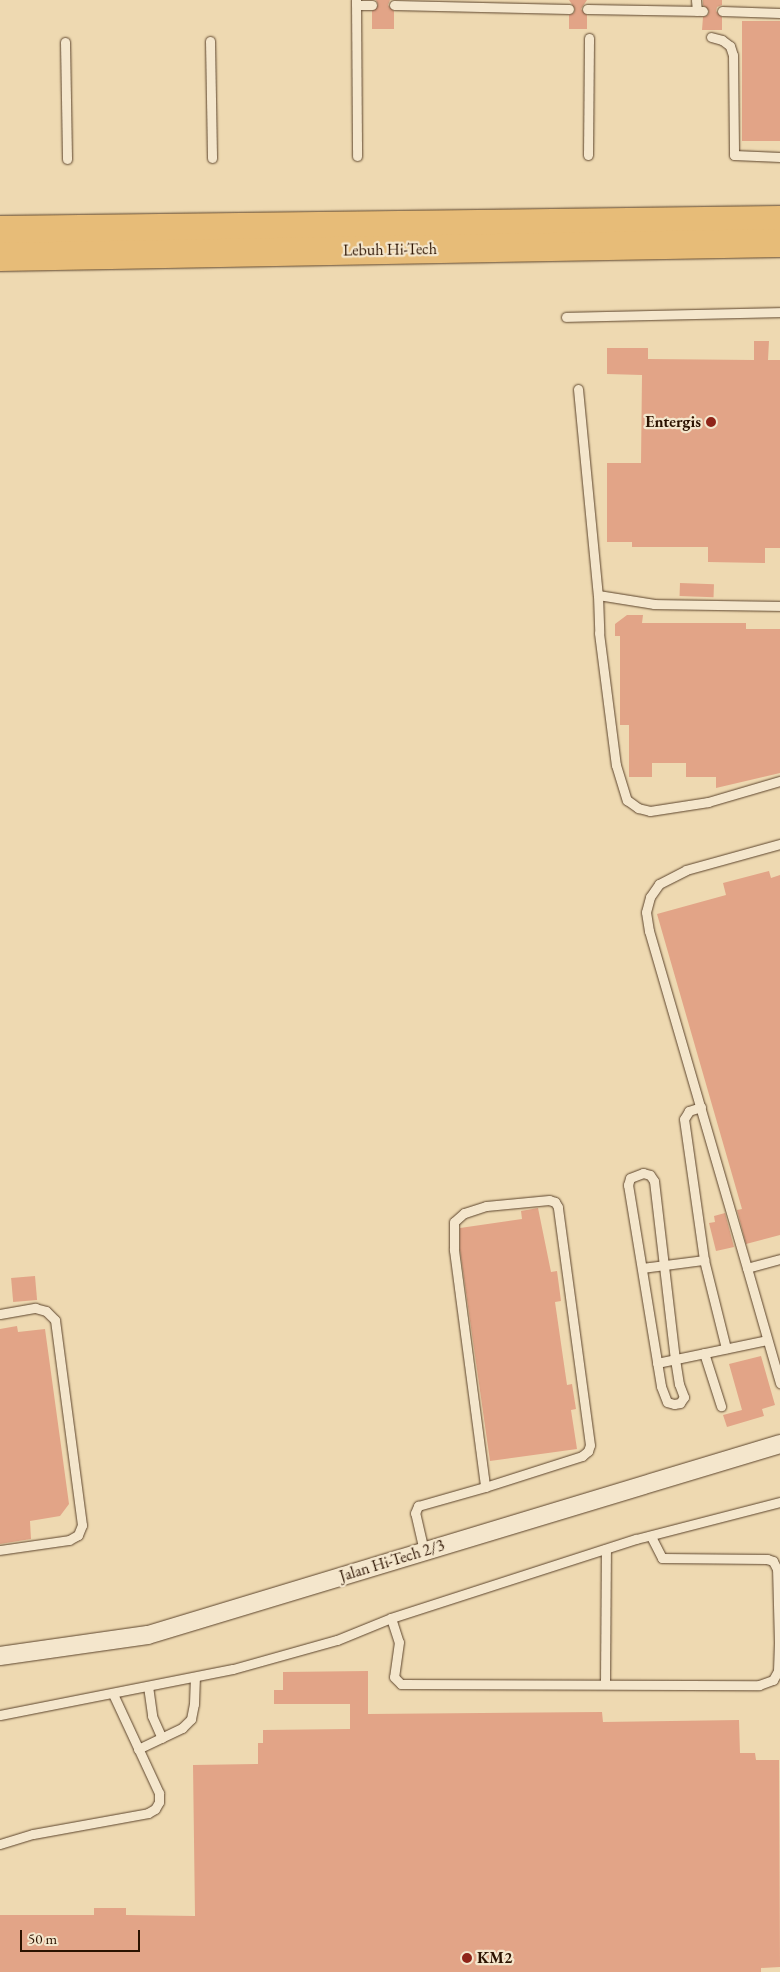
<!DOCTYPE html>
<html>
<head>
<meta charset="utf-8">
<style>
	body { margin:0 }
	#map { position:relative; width:780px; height:1972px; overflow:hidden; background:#eed9b1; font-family:"EB Garamond",serif }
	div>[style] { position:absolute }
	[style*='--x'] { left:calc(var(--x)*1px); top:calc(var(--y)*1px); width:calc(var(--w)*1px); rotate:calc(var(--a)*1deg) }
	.building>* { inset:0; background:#e2a487; transform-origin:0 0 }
	.roads { filter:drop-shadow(0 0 1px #5c442c) drop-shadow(0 0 1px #5c442c) }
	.service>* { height:9px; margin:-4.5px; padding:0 4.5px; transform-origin:4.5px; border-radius:4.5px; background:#f4e6cc }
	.minor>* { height:18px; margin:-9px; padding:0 9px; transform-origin:9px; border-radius:9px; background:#f4e6cc }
	.primary>* { height:28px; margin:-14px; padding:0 14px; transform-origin:14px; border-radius:14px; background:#e7bc78 }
	.dots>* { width:14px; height:14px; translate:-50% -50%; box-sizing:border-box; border:2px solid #f4e6cc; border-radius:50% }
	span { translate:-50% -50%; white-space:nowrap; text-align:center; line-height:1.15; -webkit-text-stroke:4.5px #f4e6cc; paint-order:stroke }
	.street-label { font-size:16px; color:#2b1200 }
	.poi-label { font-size:16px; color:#2b1200; font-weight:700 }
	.right { translate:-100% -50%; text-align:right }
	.left { translate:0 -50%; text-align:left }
	.scale { position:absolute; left:20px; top:1930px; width:120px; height:22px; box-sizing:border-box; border:2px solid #2b1200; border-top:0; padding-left:6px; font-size:15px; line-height:18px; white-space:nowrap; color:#2b1200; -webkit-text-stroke:4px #f4e6cc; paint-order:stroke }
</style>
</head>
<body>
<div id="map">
	<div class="building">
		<i style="clip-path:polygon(376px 0,390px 0,388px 5px,394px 11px,394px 29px,372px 29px,372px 11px,378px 5px)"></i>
		<i style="clip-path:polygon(569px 0,587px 0,581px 9px,587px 15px,587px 29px,569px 29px,569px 15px,574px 13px,575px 9px)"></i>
		<i style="clip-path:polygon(703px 0,722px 0,722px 5px,717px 7px,716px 11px,722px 17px,722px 30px,702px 30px,703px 17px,708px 15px,709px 11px,703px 5px)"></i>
		<i style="left:742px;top:21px;width:38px;height:120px"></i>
		<i style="clip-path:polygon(754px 341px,769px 341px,768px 360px,780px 360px,780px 548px,765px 548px,765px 563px,708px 562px,708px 547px,632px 547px,632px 542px,607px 542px,607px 463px,641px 463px,642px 375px,607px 374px,607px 348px,648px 348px,648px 359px,754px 360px)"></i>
		<i style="left:680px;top:583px;width:34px;height:13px;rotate:2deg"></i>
		<i style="clip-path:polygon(627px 615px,643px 615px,642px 623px,746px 623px,746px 629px,780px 629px,780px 773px,716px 788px,716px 777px,686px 777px,686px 763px,652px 763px,652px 777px,629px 777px,629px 725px,620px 725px,620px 636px,615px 636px,615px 624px)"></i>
		<i style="clip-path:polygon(769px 871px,771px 878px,780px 875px,780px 1235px,746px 1244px,737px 1210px,742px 1209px,657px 914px,726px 895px,723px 883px)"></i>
		<i style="clip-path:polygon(538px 1208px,551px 1272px,557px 1271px,561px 1301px,555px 1302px,567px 1385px,572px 1384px,576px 1409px,571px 1410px,577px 1449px,490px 1461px,460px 1250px,460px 1228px,522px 1219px,521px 1211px)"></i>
		<i style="clip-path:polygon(725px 1213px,734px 1247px,716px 1251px,709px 1223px,715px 1222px,714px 1216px)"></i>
		<i style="left:35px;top:1276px;width:24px;height:24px;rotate:85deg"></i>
		<i style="clip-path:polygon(17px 1326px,18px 1332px,45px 1329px,69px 1504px,60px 1516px,30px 1521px,31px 1539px,0 1544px,0 1329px)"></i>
		<i style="clip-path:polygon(761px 1356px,775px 1405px,762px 1409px,764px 1416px,727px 1427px,723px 1415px,742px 1410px,729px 1364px)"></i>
		<i style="clip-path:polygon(368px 1671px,368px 1714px,602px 1712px,603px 1722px,739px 1720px,740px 1753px,755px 1753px,756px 1760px,779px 1760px,780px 1967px,761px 1968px,761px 1972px,0 1972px,0 1915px,94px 1915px,94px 1908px,126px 1908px,126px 1915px,195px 1916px,193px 1765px,258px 1764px,258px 1743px,263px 1743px,263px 1730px,350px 1729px,350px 1704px,274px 1704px,274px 1690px,283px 1690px,283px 1672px)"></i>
	</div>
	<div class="roads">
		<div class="service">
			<i style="--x:356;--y:0;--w:156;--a:89.6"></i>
			<i style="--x:696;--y:0;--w:11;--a:85"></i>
			<i style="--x:356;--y:5;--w:16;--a:0"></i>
			<i style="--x:394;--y:5;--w:175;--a:1.3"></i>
			<i style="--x:587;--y:9;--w:116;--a:1"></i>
			<i style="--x:722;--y:11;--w:58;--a:2"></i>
			<i style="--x:711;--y:37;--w:11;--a:15"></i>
			<i style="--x:722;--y:40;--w:10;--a:37"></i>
			<i style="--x:730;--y:46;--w:9;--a:72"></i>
			<i style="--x:733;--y:55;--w:100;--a:89.4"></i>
			<i style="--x:734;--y:155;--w:46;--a:2.5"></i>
			<i style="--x:210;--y:41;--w:117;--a:89"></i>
			<i style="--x:65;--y:42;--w:117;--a:89"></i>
			<i style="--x:588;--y:155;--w:117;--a:-89.5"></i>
			<i style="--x:566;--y:317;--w:214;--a:-1.3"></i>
			<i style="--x:578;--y:389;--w:207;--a:84.5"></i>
			<i style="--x:598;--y:595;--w:38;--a:88"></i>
			<i style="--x:599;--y:633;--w:133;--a:82.7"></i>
			<i style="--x:616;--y:765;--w:37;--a:73"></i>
			<i style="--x:627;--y:800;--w:14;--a:36"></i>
			<i style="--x:638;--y:808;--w:12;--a:14"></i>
			<i style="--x:650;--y:811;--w:59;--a:-8.8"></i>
			<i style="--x:708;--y:802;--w:75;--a:-16.3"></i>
			<i style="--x:598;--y:595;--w:57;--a:9.1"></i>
			<i style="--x:654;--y:604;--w:126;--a:0.9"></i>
			<i style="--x:701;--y:1107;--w:13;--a:162"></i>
			<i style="--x:689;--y:1111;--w:9;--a:122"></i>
			<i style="--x:684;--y:1119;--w:142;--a:81.9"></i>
			<i style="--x:704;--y:1260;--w:91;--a:76"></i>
			<i style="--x:643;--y:1173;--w:7;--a:16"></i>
			<i style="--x:650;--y:1175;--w:7;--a:56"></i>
			<i style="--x:654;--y:1181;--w:179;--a:83.3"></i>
			<i style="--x:675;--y:1359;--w:25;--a:81"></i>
			<i style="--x:679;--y:1384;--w:14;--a:69"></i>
			<i style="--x:684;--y:1397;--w:7;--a:124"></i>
			<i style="--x:680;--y:1403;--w:6;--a:171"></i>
			<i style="--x:674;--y:1404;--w:7;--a:-164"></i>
			<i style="--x:667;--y:1402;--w:17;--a:-111"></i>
			<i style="--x:661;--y:1386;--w:204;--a:-99.3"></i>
			<i style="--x:628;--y:1185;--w:7;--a:-74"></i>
			<i style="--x:630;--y:1178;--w:14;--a:-21"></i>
			<i style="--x:780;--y:1259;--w:34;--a:165"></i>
			<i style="--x:747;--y:1268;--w:120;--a:74"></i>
			<i style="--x:642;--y:1268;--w:63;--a:-7.4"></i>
			<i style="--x:747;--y:1268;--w:351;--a:-106.2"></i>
			<i style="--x:649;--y:931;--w:19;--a:-99"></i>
			<i style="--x:646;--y:912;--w:16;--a:-75"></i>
			<i style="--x:650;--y:897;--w:16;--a:-55"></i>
			<i style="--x:659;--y:884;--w:30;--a:-27"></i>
			<i style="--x:686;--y:870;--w:98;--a:-15.5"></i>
			<i style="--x:0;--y:1314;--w:36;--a:-10"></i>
			<i style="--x:35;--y:1308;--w:11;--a:15"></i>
			<i style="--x:46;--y:1311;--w:13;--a:45"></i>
			<i style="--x:55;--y:1320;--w:207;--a:82.5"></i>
			<i style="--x:82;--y:1525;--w:11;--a:112"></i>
			<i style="--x:78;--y:1535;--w:10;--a:151"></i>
			<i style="--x:69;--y:1540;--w:70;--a:171.8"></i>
			<i style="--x:704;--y:1353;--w:56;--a:72.2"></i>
			<i style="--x:657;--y:1363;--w:112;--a:-11.8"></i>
			<i style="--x:424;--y:1551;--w:39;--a:-103"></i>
			<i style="--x:415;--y:1513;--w:8;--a:-67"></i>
			<i style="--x:418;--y:1506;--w:70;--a:-15.8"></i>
			<i style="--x:485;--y:1487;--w:102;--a:-17.7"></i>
			<i style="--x:582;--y:1456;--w:8;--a:-40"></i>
			<i style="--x:588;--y:1451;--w:6;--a:-72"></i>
			<i style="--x:590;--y:1445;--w:240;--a:-97.7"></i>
			<i style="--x:558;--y:1207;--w:6;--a:-121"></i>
			<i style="--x:555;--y:1202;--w:6;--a:-162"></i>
			<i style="--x:549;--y:1200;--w:63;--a:174.6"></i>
			<i style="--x:486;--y:1206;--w:23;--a:162"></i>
			<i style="--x:464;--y:1213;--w:13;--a:138"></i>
			<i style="--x:454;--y:1222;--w:28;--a:90"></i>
			<i style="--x:454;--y:1250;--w:239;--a:82.5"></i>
			<i style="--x:391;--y:1618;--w:25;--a:72"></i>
			<i style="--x:399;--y:1642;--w:35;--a:98"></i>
			<i style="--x:394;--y:1677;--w:10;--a:45"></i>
			<i style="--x:401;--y:1684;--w:358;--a:0.2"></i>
			<i style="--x:759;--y:1685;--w:15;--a:-20"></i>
			<i style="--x:773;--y:1680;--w:10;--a:-61"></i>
			<i style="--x:778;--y:1671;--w:28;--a:-88"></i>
			<i style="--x:779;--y:1643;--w:74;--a:-91.5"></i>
			<i style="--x:777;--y:1569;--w:9;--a:-117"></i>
			<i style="--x:773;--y:1561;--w:6;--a:-162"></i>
			<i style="--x:767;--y:1559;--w:105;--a:-179.5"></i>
			<i style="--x:662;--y:1558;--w:25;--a:-117"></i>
			<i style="--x:605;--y:1684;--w:135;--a:-89.6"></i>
			<i style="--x:148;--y:1686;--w:30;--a:82"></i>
			<i style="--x:152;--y:1716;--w:24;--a:66"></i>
			<i style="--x:0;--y:1715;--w:237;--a:-11.2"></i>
			<i style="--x:233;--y:1669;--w:108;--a:-15.6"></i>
			<i style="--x:337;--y:1640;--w:58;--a:-22.2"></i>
			<i style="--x:391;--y:1618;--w:257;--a:-17.9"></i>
			<i style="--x:636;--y:1539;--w:149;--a:-14.4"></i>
			<i style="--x:138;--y:1749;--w:49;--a:-25.5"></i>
			<i style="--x:182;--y:1728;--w:13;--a:-45"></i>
			<i style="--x:191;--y:1719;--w:15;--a:-79"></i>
			<i style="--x:194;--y:1704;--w:27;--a:-88"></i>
			<i style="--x:0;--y:1844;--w:34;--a:-17"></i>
			<i style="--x:33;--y:1834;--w:117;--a:-10.3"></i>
			<i style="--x:148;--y:1813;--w:8;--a:-30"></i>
			<i style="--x:155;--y:1809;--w:8;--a:-60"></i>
			<i style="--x:159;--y:1802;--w:9;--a:-90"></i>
			<i style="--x:159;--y:1793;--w:109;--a:-114.9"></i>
		</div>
		<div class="minor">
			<i style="--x:0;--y:1656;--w:149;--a:-8.1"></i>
			<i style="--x:148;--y:1635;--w:660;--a:-16.82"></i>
		</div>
		<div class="primary">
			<i style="--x:0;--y:230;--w:780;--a:-0.73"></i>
			<i style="--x:0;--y:257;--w:780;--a:-1.03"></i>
		</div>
	</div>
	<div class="dots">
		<i style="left:711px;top:422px;background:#8f2418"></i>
		<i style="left:467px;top:1958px;background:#8f2418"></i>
	</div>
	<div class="street-label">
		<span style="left:390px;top:250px;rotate:-1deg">Lebuh Hi-Tech</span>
		<span style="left:392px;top:1561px;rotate:-17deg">Jalan Hi-Tech 2/3</span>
	</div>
	<div class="poi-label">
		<span class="right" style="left:701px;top:422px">Entergis</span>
		<span class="left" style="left:477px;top:1958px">KM2</span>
	</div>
	<div class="scale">50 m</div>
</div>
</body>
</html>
